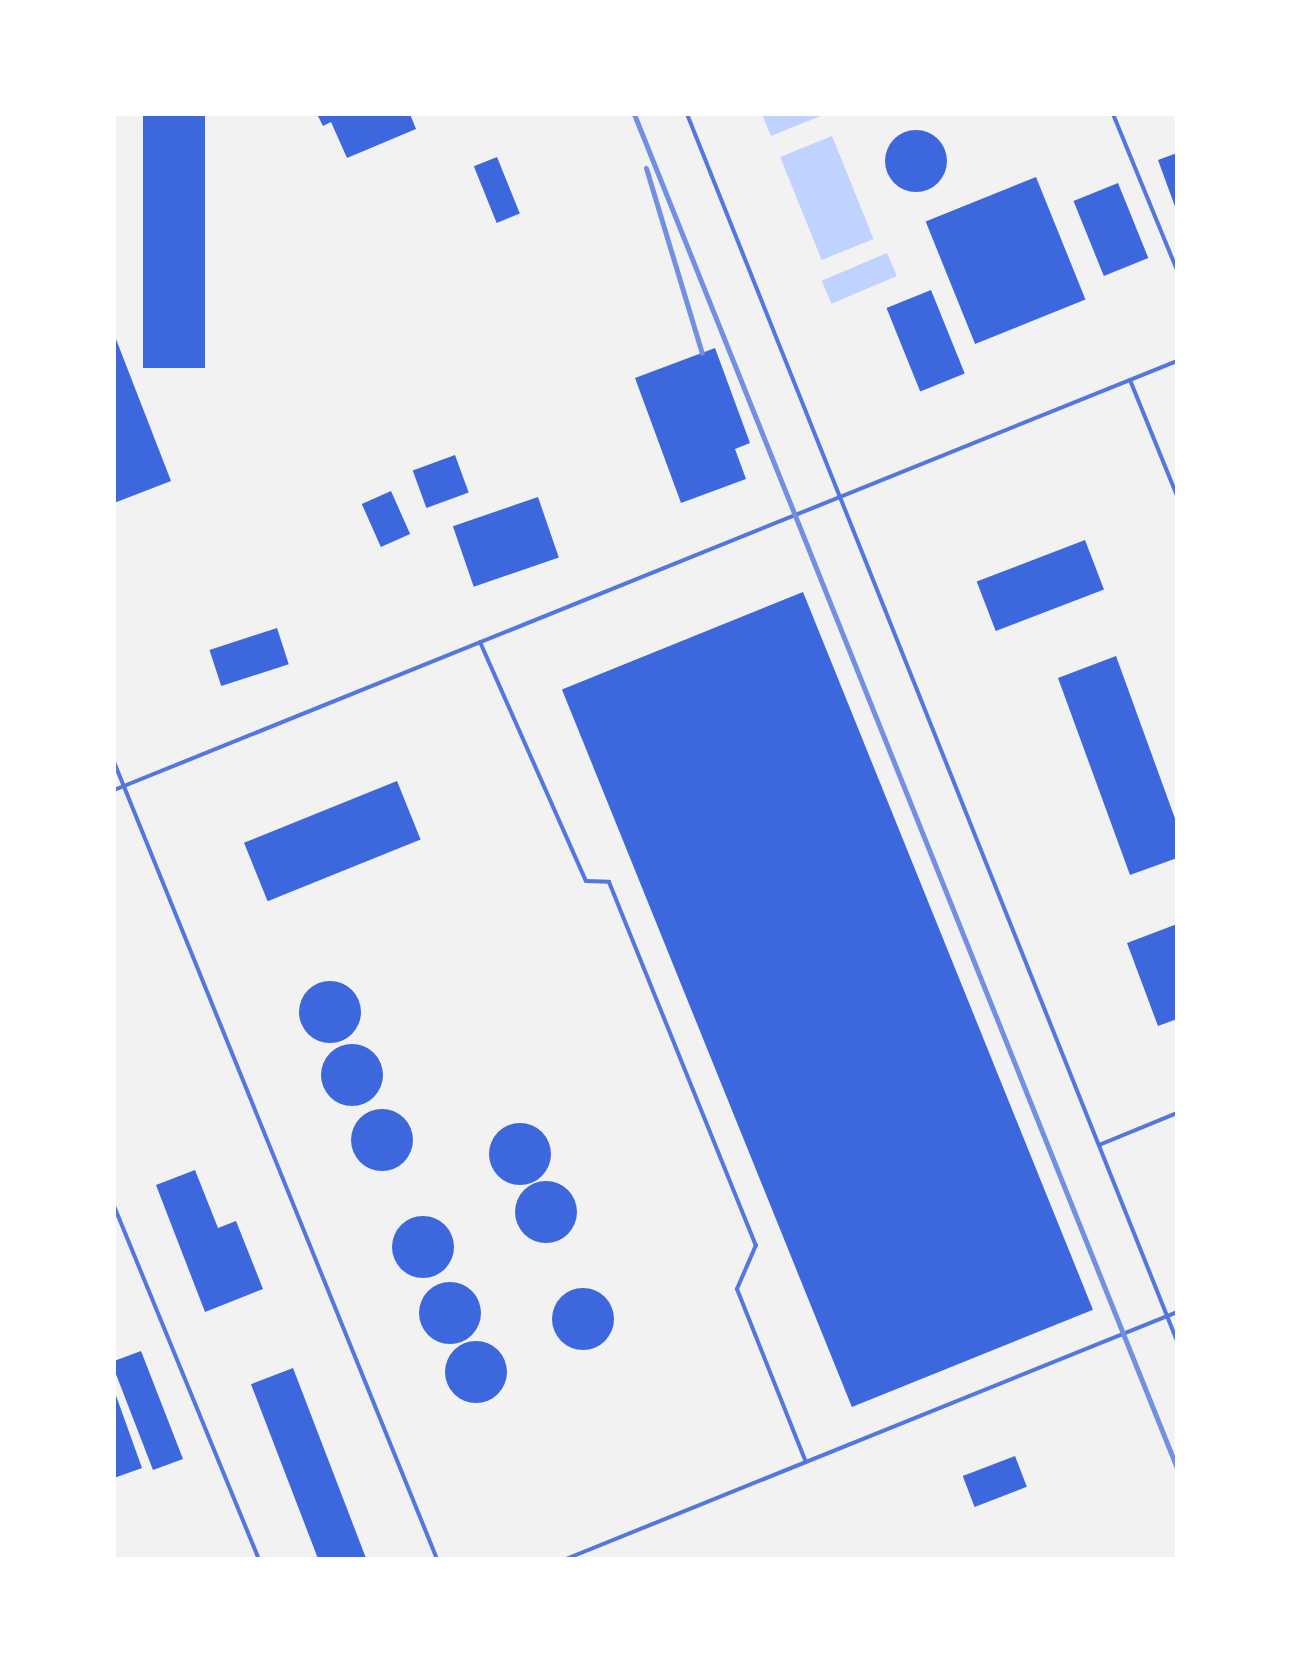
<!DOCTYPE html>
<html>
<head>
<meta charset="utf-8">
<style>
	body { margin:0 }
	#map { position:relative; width:1291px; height:1673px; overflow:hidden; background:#f2f2f2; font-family:"Crimson Pro",serif }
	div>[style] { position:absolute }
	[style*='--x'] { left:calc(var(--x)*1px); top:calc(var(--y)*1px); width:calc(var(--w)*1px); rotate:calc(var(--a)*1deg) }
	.water>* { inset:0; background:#bfd3fe; transform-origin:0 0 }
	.building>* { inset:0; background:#3d67dc; transform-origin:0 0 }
	.round { border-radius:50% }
	.service>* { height:4px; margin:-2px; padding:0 2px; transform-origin:2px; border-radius:2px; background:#5277de }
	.rail>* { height:5px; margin:-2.5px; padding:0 2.5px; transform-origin:2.5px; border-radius:2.5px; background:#7290e2 }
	span { translate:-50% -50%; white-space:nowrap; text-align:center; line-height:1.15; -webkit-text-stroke:8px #fff; paint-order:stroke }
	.frame { position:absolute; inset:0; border:116px solid #fff; pointer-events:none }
</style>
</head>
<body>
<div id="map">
	<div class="water">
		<i style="clip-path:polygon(762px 114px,822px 114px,823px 115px,771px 136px)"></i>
		<i style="left:832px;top:136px;width:111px;height:56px;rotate:68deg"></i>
		<i style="left:887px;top:253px;width:25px;height:71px;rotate:67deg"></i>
	</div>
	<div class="building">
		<i style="left:143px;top:114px;width:62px;height:254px"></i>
		<i style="clip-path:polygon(317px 114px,410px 114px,416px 129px,347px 158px,331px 122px,323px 126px)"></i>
		<i class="round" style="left:885px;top:130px;width:62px;height:62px"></i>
		<i style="clip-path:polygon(1177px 153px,1177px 212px,1158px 160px)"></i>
		<i style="left:497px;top:157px;width:61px;height:25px;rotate:68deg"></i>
		<i style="left:1036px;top:177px;width:132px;height:119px;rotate:68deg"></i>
		<i style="left:1118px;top:183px;width:81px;height:48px;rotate:68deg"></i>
		<i style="left:931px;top:290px;width:90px;height:48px;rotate:68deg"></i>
		<i style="clip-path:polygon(114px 334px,171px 481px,114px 503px)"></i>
		<i style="clip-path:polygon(715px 348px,750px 443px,735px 449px,746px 479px,681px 503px,635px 378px)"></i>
		<i style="left:455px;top:455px;width:40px;height:45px;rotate:70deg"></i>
		<i style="left:391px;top:491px;width:47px;height:32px;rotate:66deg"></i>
		<i style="left:538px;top:497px;width:64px;height:90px;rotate:71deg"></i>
		<i style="left:1085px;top:540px;width:53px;height:116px;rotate:69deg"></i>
		<i style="left:803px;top:592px;width:774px;height:260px;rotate:68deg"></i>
		<i style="left:277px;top:628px;width:38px;height:71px;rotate:72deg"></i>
		<i style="clip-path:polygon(1116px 656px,1177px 824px,1177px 858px,1130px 875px,1058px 678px)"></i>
		<i style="left:397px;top:781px;width:63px;height:165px;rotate:68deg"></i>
		<i style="clip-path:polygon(1177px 924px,1177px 1019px,1158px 1026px,1127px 943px)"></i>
		<i class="round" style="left:299px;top:981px;width:62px;height:62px"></i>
		<i class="round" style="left:321px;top:1044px;width:62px;height:62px"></i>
		<i class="round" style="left:351px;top:1109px;width:62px;height:62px"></i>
		<i class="round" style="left:489px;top:1123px;width:62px;height:62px"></i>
		<i style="clip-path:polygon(195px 1170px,218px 1228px,236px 1221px,263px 1289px,205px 1312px,156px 1185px)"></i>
		<i class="round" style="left:515px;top:1181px;width:62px;height:62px"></i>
		<i class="round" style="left:392px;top:1216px;width:62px;height:62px"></i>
		<i class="round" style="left:419px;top:1282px;width:62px;height:62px"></i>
		<i class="round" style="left:552px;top:1288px;width:62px;height:62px"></i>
		<i class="round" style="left:445px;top:1341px;width:62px;height:62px"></i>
		<i style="clip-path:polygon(141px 1351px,183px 1459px,153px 1470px,114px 1369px,114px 1361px)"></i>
		<i style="left:293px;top:1368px;width:205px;height:45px;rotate:69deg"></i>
		<i style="clip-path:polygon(114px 1390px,142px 1468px,114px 1478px)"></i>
		<i style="left:1015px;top:1456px;width:33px;height:56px;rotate:69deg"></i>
	</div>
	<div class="service">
		<i style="--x:687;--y:114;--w:1321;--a:68.23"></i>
		<i style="--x:1113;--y:114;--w:169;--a:67.7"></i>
		<i style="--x:1130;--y:380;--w:125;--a:67.9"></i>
		<i style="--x:480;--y:642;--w:261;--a:66.1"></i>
		<i style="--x:586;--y:881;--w:23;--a:2"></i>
		<i style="--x:609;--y:882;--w:392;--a:68"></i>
		<i style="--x:756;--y:1245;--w:48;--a:113.4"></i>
		<i style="--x:737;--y:1289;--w:186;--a:68.3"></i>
		<i style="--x:114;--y:762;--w:860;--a:67.94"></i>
		<i style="--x:114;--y:790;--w:1146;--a:-21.98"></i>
		<i style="--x:1099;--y:1145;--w:84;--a:-22.3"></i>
		<i style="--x:114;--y:1206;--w:382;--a:67.7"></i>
		<i style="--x:566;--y:1559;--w:659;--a:-22.01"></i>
	</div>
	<div class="rail">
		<i style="--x:634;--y:114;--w:1459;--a:68.15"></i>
		<i style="--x:646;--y:168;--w:193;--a:73.2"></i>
	</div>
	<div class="frame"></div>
</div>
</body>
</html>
